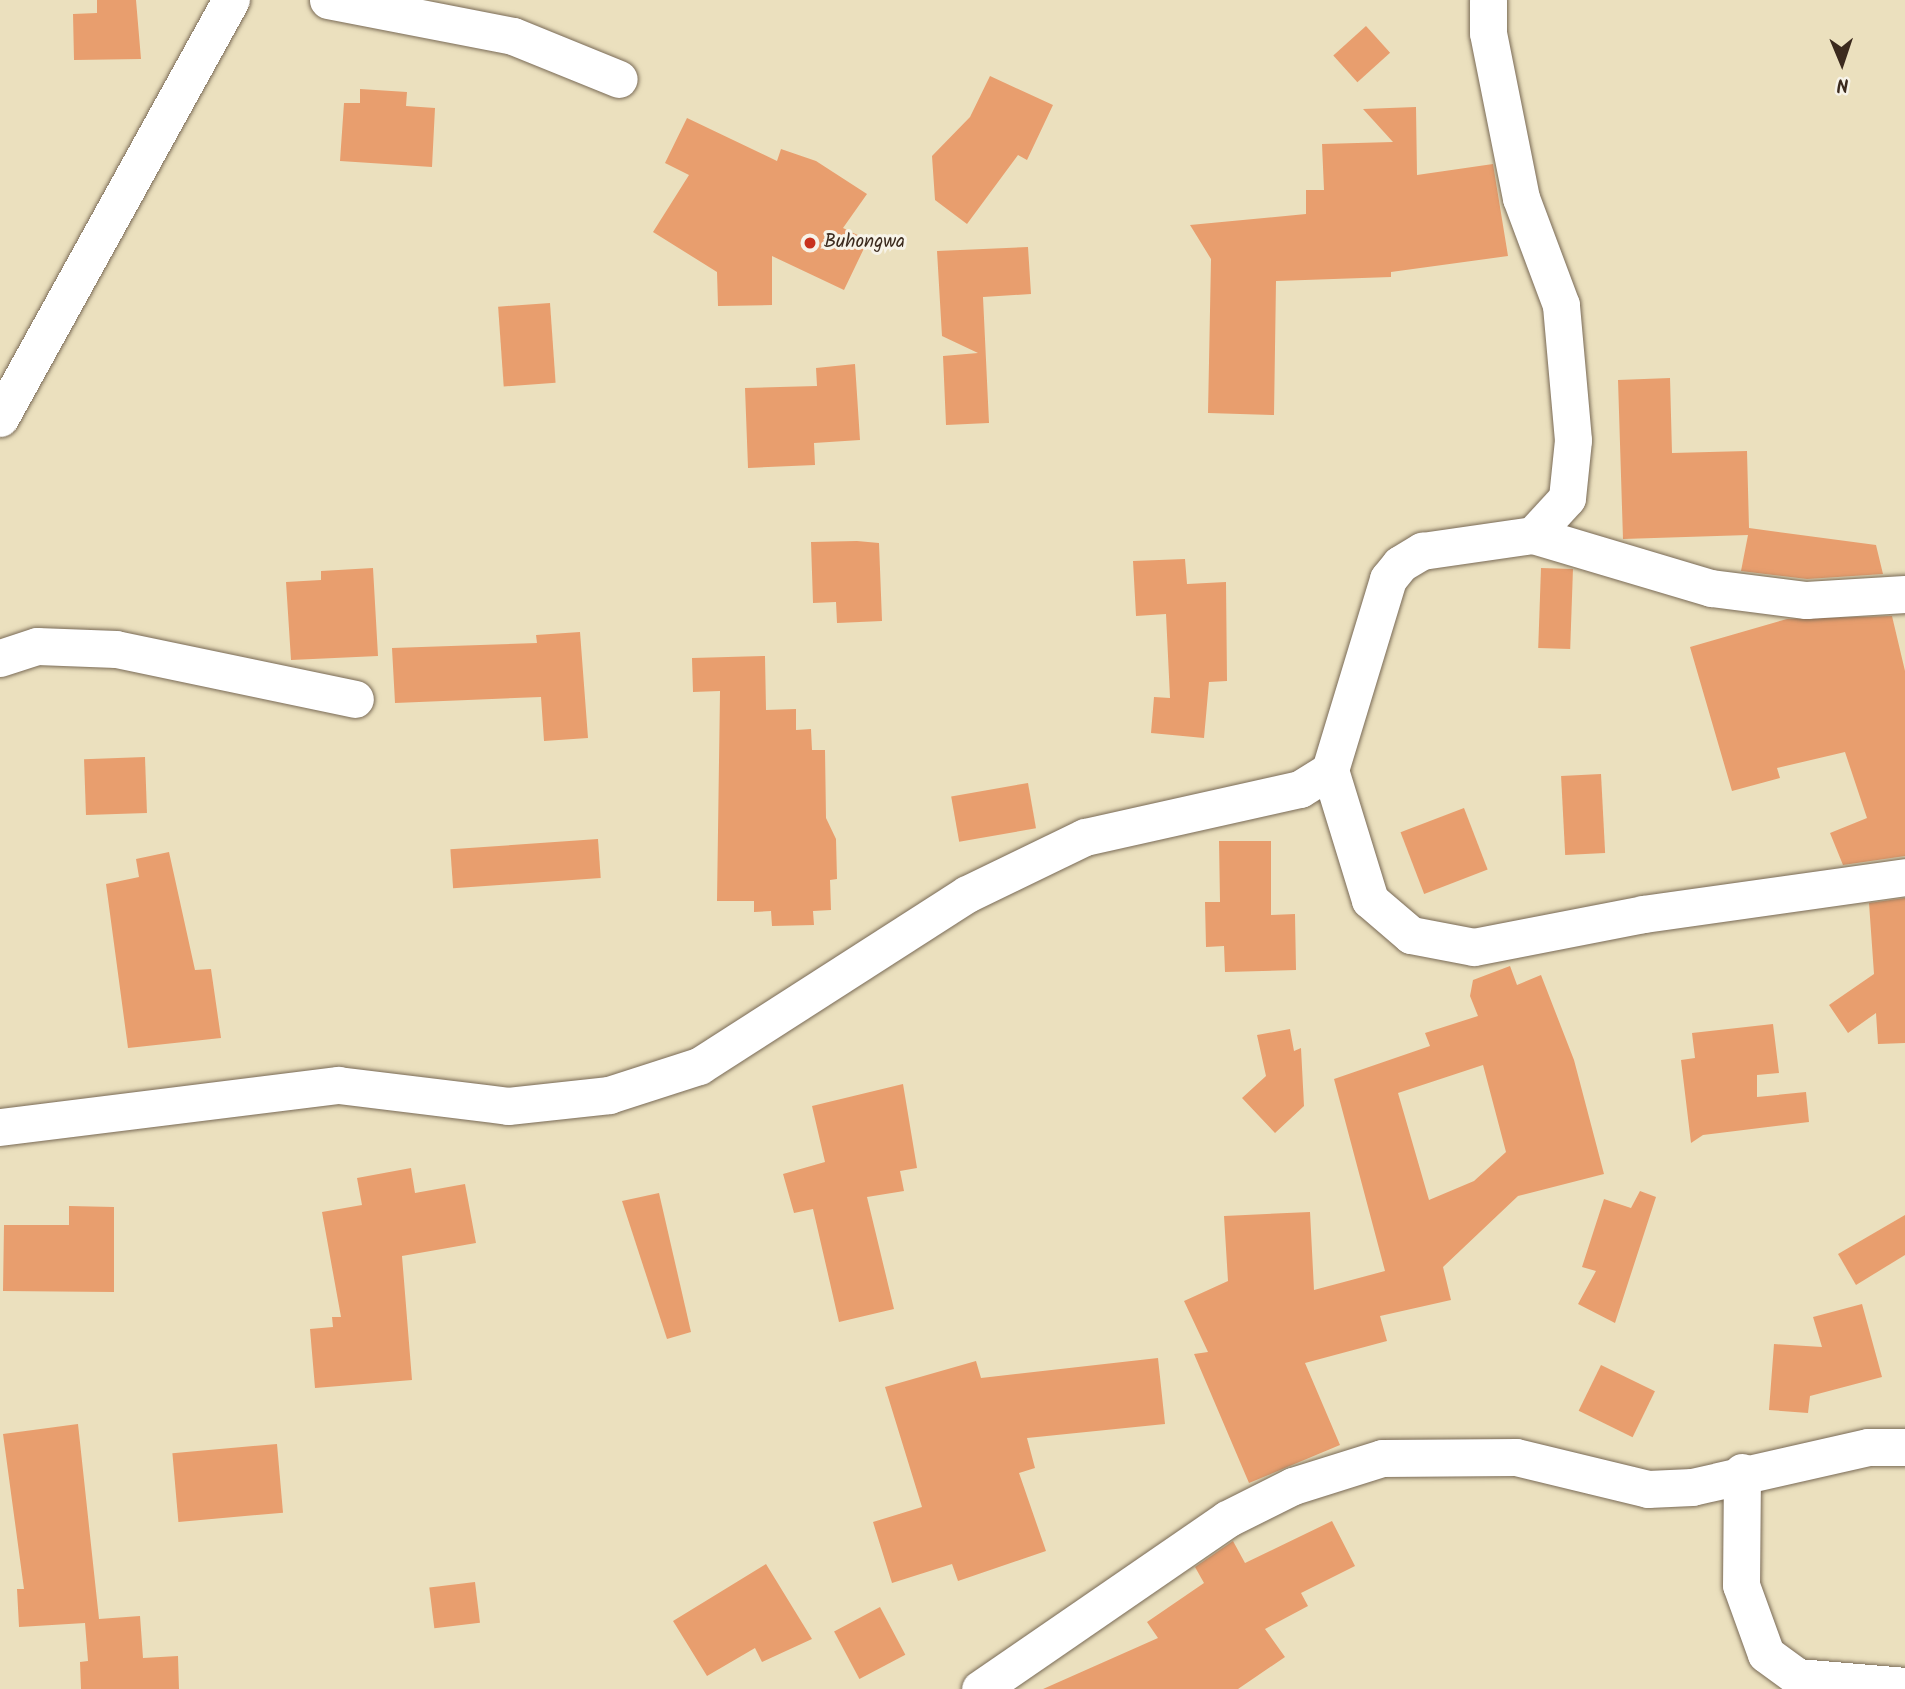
<!DOCTYPE html>
<html>
<head>
<meta charset="utf-8">
<style>
	body { margin:0 }
	#map { position:relative; width:1905px; height:1689px; overflow:hidden; background:#ebe0be; font-family:Kalam,sans-serif }
	div>[style] { position:absolute }
	[style*='--x'] { left:calc(var(--x)*1px); top:calc(var(--y)*1px); width:calc(var(--w)*1px); rotate:calc(var(--a)*1deg) }
	.building>* { inset:0; background:#e89e6e; transform-origin:0 0 }
	.roads { filter:drop-shadow(0 0 2px #796a56) drop-shadow(0 0 2px #796a56) }
	.street>* { height:37px; margin:-18.5px; padding:0 18.5px; transform-origin:18.5px; border-radius:18.5px; background:#fff }
	.dots>* { width:19px; height:19px; translate:-50% -50%; box-sizing:border-box; border:4px solid #f7f3e8; border-radius:50% }
	span { translate:-50% -50%; white-space:nowrap; text-align:center; line-height:1.15; -webkit-text-stroke:6px #f7f3e8; paint-order:stroke }
	.poi-label { font-size:19px; color:#3b2a1e }
	.left { translate:0 -50%; text-align:left }
	.north { position:absolute; left:1807px; top:28px; width:70px; height:70px; -webkit-text-stroke:5px #f7f3e8; paint-order:stroke; rotate:178deg; font-size:19px; font-weight:700; line-height:28px; text-align:center; color:#3b2a1e }
	.north::after { content:''; display:block; margin:auto; width:24px; height:32px; background:#3b2a1e; clip-path:polygon(50% 0,100% 100%,50% 72%,0 100%) }
</style>
</head>
<body>
<div id="map">
	<div class="building">
		<i style="clip-path:polygon(97px 0,136px 0,141px 59px,74px 60px,73px 14px,97px 13px)"></i>
		<i style="left:1366px;top:26px;width:36px;height:44px;rotate:48deg"></i>
		<i style="clip-path:polygon(990px 76px,1053px 105px,1027px 160px,1018px 155px,967px 224px,935px 200px,932px 156px,970px 117px)"></i>
		<i style="clip-path:polygon(360px 89px,407px 92px,406px 106px,435px 108px,432px 167px,340px 161px,344px 103px,360px 103px)"></i>
		<i style="clip-path:polygon(1416px 107px,1417px 175px,1493px 164px,1508px 256px,1391px 272px,1391px 277px,1276px 281px,1274px 415px,1208px 413px,1211px 259px,1190px 225px,1306px 214px,1306px 190px,1324px 190px,1322px 144px,1393px 142px,1363px 109px)"></i>
		<i style="clip-path:polygon(687px 118px,777px 161px,781px 149px,816px 161px,867px 194px,843px 228px,868px 240px,844px 290px,772px 256px,772px 305px,718px 306px,717px 272px,653px 232px,689px 175px,665px 163px)"></i>
		<i style="clip-path:polygon(1028px 247px,1031px 294px,983px 297px,989px 423px,946px 425px,943px 356px,978px 353px,942px 336px,937px 251px)"></i>
		<i style="left:550px;top:303px;width:80px;height:52px;rotate:86deg"></i>
		<i style="clip-path:polygon(855px 364px,860px 440px,814px 443px,815px 465px,748px 468px,745px 388px,817px 386px,816px 368px)"></i>
		<i style="clip-path:polygon(1670px 378px,1672px 453px,1747px 451px,1749px 528px,1876px 545px,1883px 574px,1807px 579px,1741px 571px,1748px 535px,1623px 539px,1618px 380px)"></i>
		<i style="clip-path:polygon(857px 541px,879px 543px,882px 621px,837px 623px,836px 602px,813px 603px,811px 542px)"></i>
		<i style="clip-path:polygon(1185px 559px,1187px 584px,1226px 582px,1227px 681px,1209px 682px,1204px 738px,1151px 733px,1154px 697px,1170px 698px,1166px 614px,1136px 616px,1133px 561px)"></i>
		<i style="clip-path:polygon(373px 568px,378px 656px,291px 660px,286px 582px,321px 580px,321px 571px)"></i>
		<i style="left:1541px;top:568px;width:32px;height:80px;rotate:2deg"></i>
		<i style="clip-path:polygon(1892px 616px,1905px 671px,1905px 856px,1843px 865px,1830px 833px,1867px 818px,1845px 752px,1777px 768px,1780px 778px,1732px 791px,1690px 647px,1787px 619px)"></i>
		<i style="clip-path:polygon(580px 632px,588px 738px,544px 741px,541px 697px,395px 703px,392px 648px,537px 643px,536px 635px)"></i>
		<i style="clip-path:polygon(765px 656px,766px 710px,796px 709px,796px 730px,811px 729px,812px 750px,825px 750px,826px 818px,836px 839px,837px 879px,830px 880px,831px 910px,813px 911px,814px 925px,772px 926px,771px 911px,754px 912px,754px 901px,717px 901px,720px 691px,693px 692px,692px 658px)"></i>
		<i style="left:145px;top:757px;width:56px;height:61px;rotate:88deg"></i>
		<i style="left:1601px;top:774px;width:79px;height:40px;rotate:87deg"></i>
		<i style="left:1028px;top:783px;width:46px;height:78px;rotate:80deg"></i>
		<i style="left:1464px;top:808px;width:66px;height:68px;rotate:69deg"></i>
		<i style="left:598px;top:839px;width:39px;height:148px;rotate:86deg"></i>
		<i style="clip-path:polygon(1219px 841px,1271px 841px,1271px 915px,1295px 914px,1296px 970px,1225px 972px,1224px 946px,1206px 947px,1205px 902px,1220px 902px)"></i>
		<i style="clip-path:polygon(169px 852px,195px 970px,211px 969px,221px 1038px,128px 1048px,106px 884px,139px 877px,136px 859px)"></i>
		<i style="clip-path:polygon(1905px 898px,1905px 1043px,1878px 1044px,1876px 1013px,1848px 1033px,1829px 1005px,1874px 974px,1869px 903px)"></i>
		<i style="clip-path:polygon(evenodd,1510px 966px,1517px 985px,1541px 975px,1574px 1060px,1604px 1174px,1518px 1196px,1443px 1267px,1451px 1300px,1380px 1316px,1387px 1341px,1305px 1363px,1340px 1445px,1249px 1483px,1194px 1354px,1208px 1352px,1184px 1301px,1228px 1281px,1224px 1216px,1310px 1212px,1314px 1290px,1385px 1271px,1334px 1079px,1430px 1046px,1425px 1033px,1478px 1016px,1470px 996px,1473px 980px,1510px 966px,1483px 1065px,1506px 1152px,1474px 1181px,1429px 1200px,1398px 1093px,1483px 1065px)"></i>
		<i style="clip-path:polygon(1773px 1024px,1779px 1073px,1757px 1075px,1757px 1097px,1806px 1092px,1809px 1122px,1703px 1135px,1691px 1143px,1681px 1060px,1695px 1058px,1692px 1033px)"></i>
		<i style="clip-path:polygon(1290px 1029px,1294px 1051px,1301px 1048px,1304px 1106px,1275px 1133px,1242px 1098px,1266px 1076px,1257px 1035px)"></i>
		<i style="clip-path:polygon(903px 1084px,917px 1168px,900px 1171px,904px 1191px,867px 1197px,894px 1309px,839px 1322px,813px 1209px,794px 1213px,783px 1174px,825px 1162px,812px 1106px)"></i>
		<i style="clip-path:polygon(411px 1168px,415px 1193px,465px 1184px,476px 1243px,402px 1256px,412px 1380px,315px 1388px,310px 1329px,333px 1327px,332px 1317px,341px 1317px,322px 1212px,362px 1205px,357px 1178px)"></i>
		<i style="clip-path:polygon(1640px 1191px,1656px 1197px,1615px 1323px,1578px 1304px,1596px 1271px,1582px 1267px,1604px 1199px,1631px 1208px)"></i>
		<i style="clip-path:polygon(659px 1193px,691px 1332px,667px 1339px,622px 1201px)"></i>
		<i style="clip-path:polygon(69px 1206px,114px 1207px,114px 1292px,3px 1291px,4px 1225px,69px 1225px)"></i>
		<i style="clip-path:polygon(1905px 1215px,1905px 1255px,1856px 1285px,1838px 1254px)"></i>
		<i style="clip-path:polygon(1862px 1304px,1882px 1377px,1810px 1396px,1808px 1413px,1769px 1410px,1774px 1344px,1822px 1347px,1813px 1317px)"></i>
		<i style="clip-path:polygon(1158px 1358px,1165px 1424px,1027px 1438px,1035px 1468px,1019px 1473px,1046px 1551px,958px 1581px,952px 1564px,892px 1583px,873px 1522px,922px 1507px,885px 1387px,976px 1361px,981px 1378px)"></i>
		<i style="left:1601px;top:1365px;width:60px;height:51px;rotate:26deg"></i>
		<i style="clip-path:polygon(78px 1424px,99px 1619px,140px 1616px,143px 1658px,178px 1656px,179px 1689px,81px 1689px,80px 1662px,88px 1661px,85px 1623px,19px 1627px,17px 1589px,24px 1589px,3px 1434px)"></i>
		<i style="left:277px;top:1444px;width:69px;height:105px;rotate:85deg"></i>
		<i style="clip-path:polygon(1332px 1521px,1355px 1566px,1301px 1593px,1308px 1606px,1265px 1629px,1285px 1657px,1238px 1689px,1043px 1689px,1158px 1638px,1147px 1622px,1204px 1583px,1195px 1567px,1233px 1541px,1245px 1563px)"></i>
		<i style="clip-path:polygon(766px 1564px,812px 1639px,762px 1662px,755px 1648px,707px 1676px,673px 1621px)"></i>
		<i style="left:475px;top:1582px;width:41px;height:46px;rotate:83deg"></i>
		<i style="left:880px;top:1607px;width:54px;height:52px;rotate:62deg"></i>
	</div>
	<div class="roads">
		<div class="street">
			<i style="--x:328;--y:0;--w:188;--a:11"></i>
			<i style="--x:513;--y:36;--w:114;--a:22.1"></i>
			<i style="--x:0;--y:418;--w:478;--a:-61.1"></i>
			<i style="--x:1533;--y:535;--w:186;--a:16.6"></i>
			<i style="--x:1711;--y:588;--w:96;--a:7.2"></i>
			<i style="--x:1806;--y:600;--w:99;--a:-3.5"></i>
			<i style="--x:0;--y:658;--w:39;--a:-18"></i>
			<i style="--x:37;--y:646;--w:79;--a:2.2"></i>
			<i style="--x:116;--y:649;--w:244;--a:11.8"></i>
			<i style="--x:1330;--y:770;--w:136;--a:72.9"></i>
			<i style="--x:1370;--y:900;--w:54;--a:40.5"></i>
			<i style="--x:1411;--y:935;--w:64;--a:10.8"></i>
			<i style="--x:1474;--y:947;--w:172;--a:-11"></i>
			<i style="--x:1643;--y:914;--w:265;--a:-8"></i>
			<i style="--x:0;--y:1127;--w:341;--a:-7.1"></i>
			<i style="--x:338;--y:1085;--w:171;--a:7"></i>
			<i style="--x:508;--y:1106;--w:102;--a:-6.2"></i>
			<i style="--x:609;--y:1095;--w:95;--a:-17.9"></i>
			<i style="--x:699;--y:1066;--w:318;--a:-32.7"></i>
			<i style="--x:967;--y:894;--w:131;--a:-25.8"></i>
			<i style="--x:1085;--y:837;--w:220;--a:-12.6"></i>
			<i style="--x:1300;--y:789;--w:36;--a:-32"></i>
			<i style="--x:1330;--y:770;--w:200;--a:-73.1"></i>
			<i style="--x:1388;--y:579;--w:19;--a:-51"></i>
			<i style="--x:1400;--y:564;--w:26;--a:-31"></i>
			<i style="--x:1422;--y:551;--w:112;--a:-8.2"></i>
			<i style="--x:1533;--y:535;--w:50;--a:-47.4"></i>
			<i style="--x:1567;--y:498;--w:58;--a:-84.1"></i>
			<i style="--x:1573;--y:440;--w:136;--a:-95.1"></i>
			<i style="--x:1561;--y:305;--w:114;--a:-110.5"></i>
			<i style="--x:1521;--y:198;--w:168;--a:-101.3"></i>
			<i style="--x:1488;--y:33;--w:33;--a:-90"></i>
			<i style="--x:1742;--y:1472;--w:113;--a:90.5"></i>
			<i style="--x:1741;--y:1585;--w:73;--a:70.1"></i>
			<i style="--x:1766;--y:1654;--w:39;--a:36"></i>
			<i style="--x:1798;--y:1677;--w:107;--a:4.8"></i>
			<i style="--x:980;--y:1689;--w:300;--a:-34.5"></i>
			<i style="--x:1227;--y:1519;--w:74;--a:-26.6"></i>
			<i style="--x:1293;--y:1486;--w:93;--a:-17.5"></i>
			<i style="--x:1382;--y:1458;--w:134;--a:-0.4"></i>
			<i style="--x:1516;--y:1457;--w:136;--a:13.6"></i>
			<i style="--x:1648;--y:1489;--w:44;--a:-2.6"></i>
			<i style="--x:1692;--y:1487;--w:180;--a:-12.8"></i>
			<i style="--x:1868;--y:1447;--w:37;--a:0"></i>
		</div>
	</div>
	<div class="dots">
		<i style="left:810px;top:243px;background:#c8321e"></i>
	</div>
	<div class="poi-label">
		<span class="left" style="left:824px;top:243px">Buhongwa</span>
	</div>
	<div class="north">N</div>
</div>
</body>
</html>
